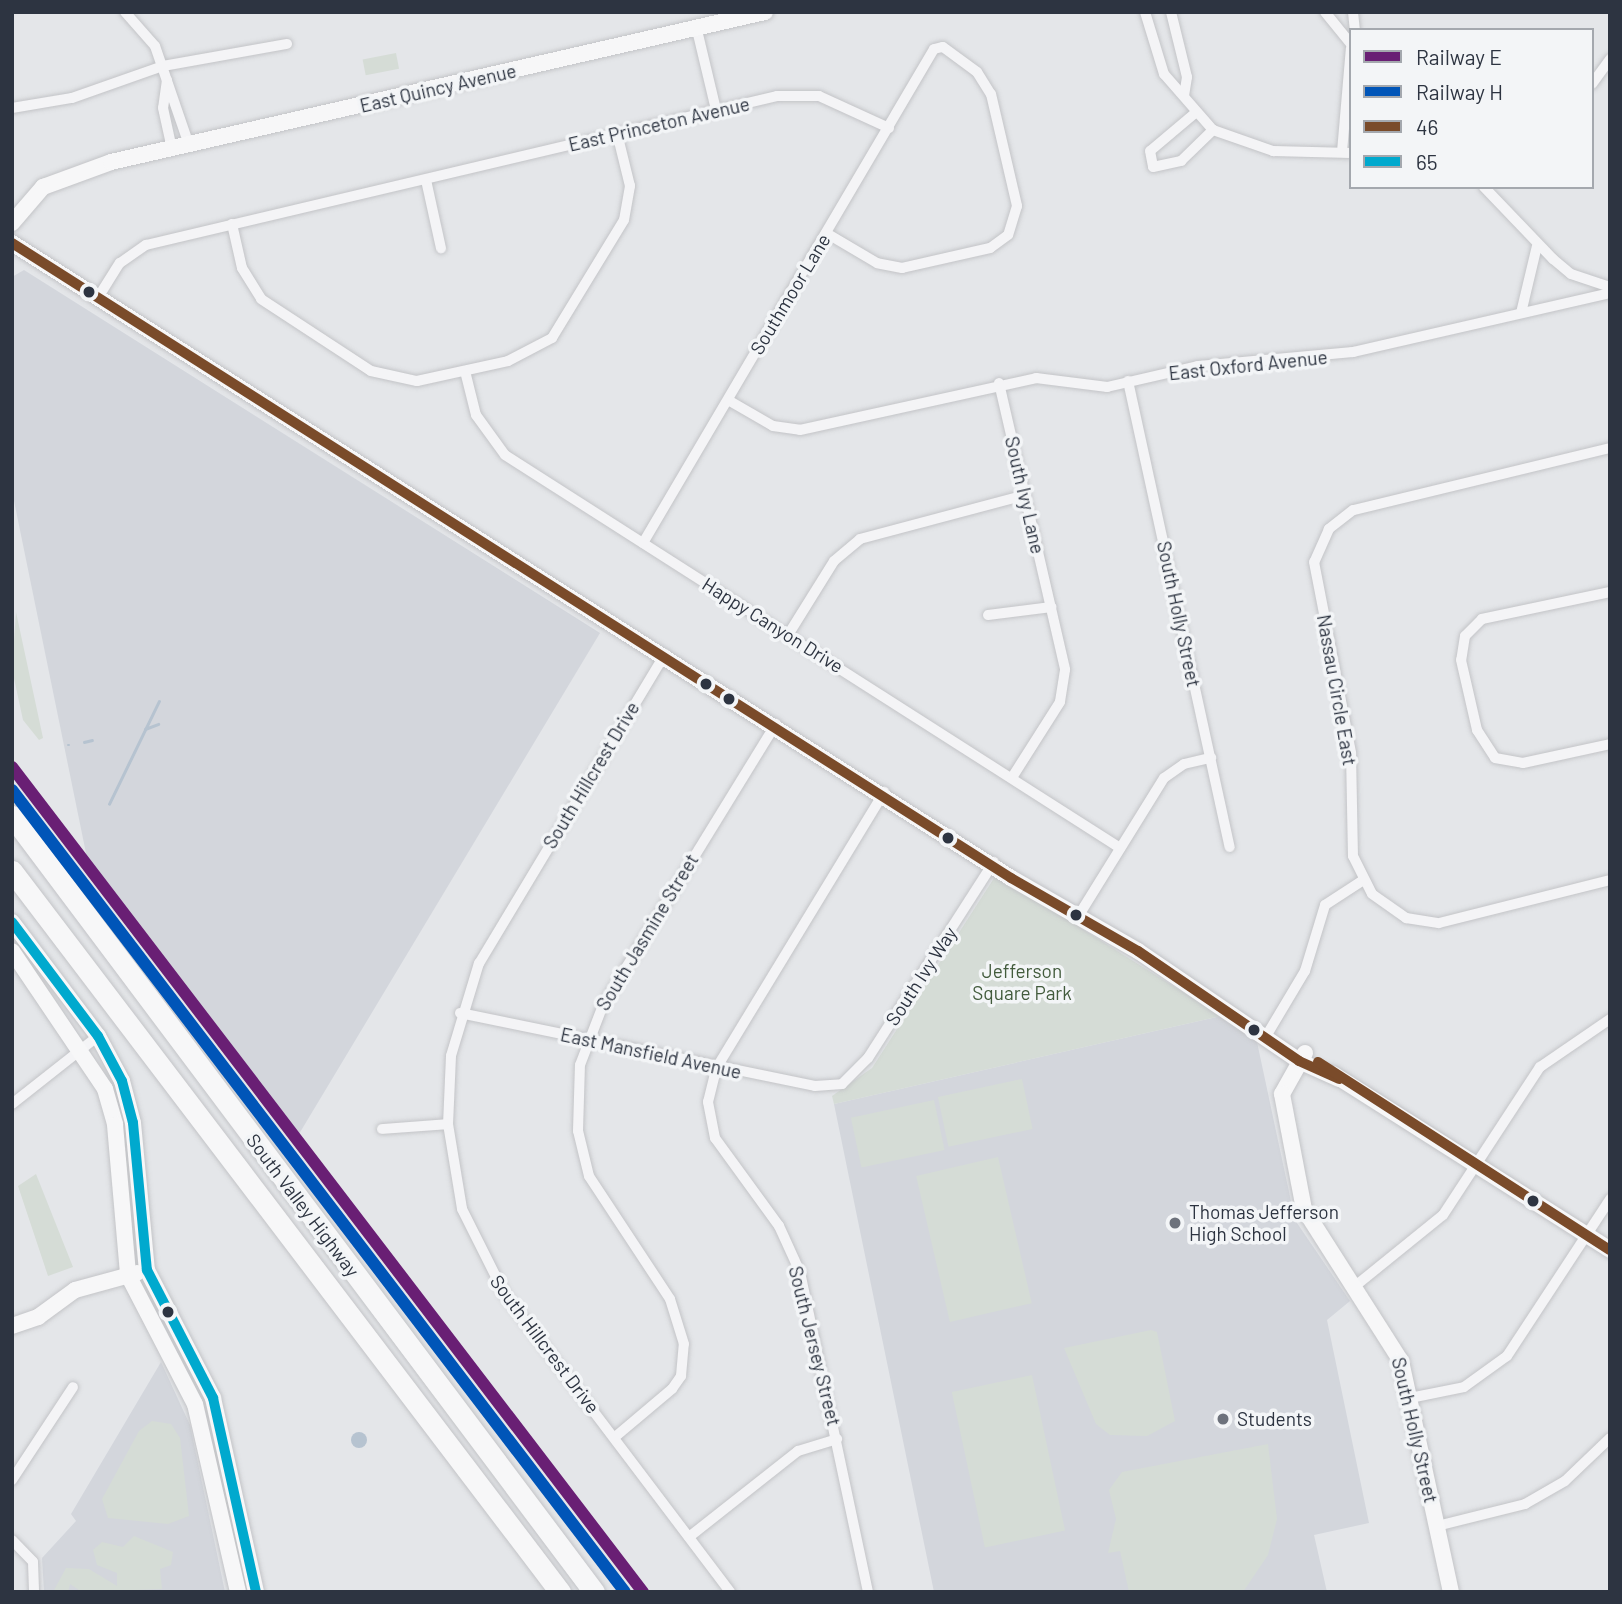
<!DOCTYPE html>
<html>
<head>
<meta charset="utf-8">
<style>
	body { margin:0 }
	#map { position:relative; width:1622px; height:1604px; overflow:hidden; background:#e4e6e9; font-family:Barlow,sans-serif }
	div>[style] { position:absolute }
	[style*='--x'] { left:calc(var(--x)*1px); top:calc(var(--y)*1px); width:calc(var(--w)*1px); rotate:calc(var(--a)*1deg) }
	.built>* { inset:0; background:#d3d6dc }
	.green>* { inset:0; background:#d5dcd6; transform-origin:0 0 }
	.water>* { inset:0; background:#b6c3d0 }
	.round { border-radius:50% }
	.stream>* { height:2.5px; margin:-1.25px; padding:0 1.25px; transform-origin:1.25px; border-radius:1.25px; background:#b6c3d0 }
	.roads { filter:drop-shadow(0 0 2px #c3c4c7) drop-shadow(0 0 2px #c3c4c7) }
	.street>* { height:10px; margin:-5px; padding:0 5px; transform-origin:5px; border-radius:5px; background:#f4f4f6 }
	.secondary>* { height:16px; margin:-8px; padding:0 8px; transform-origin:8px; border-radius:8px; background:#f7f7f8 }
	.highway>* { height:21px; margin:-10.5px; padding:0 10.5px; transform-origin:10.5px; border-radius:10.5px; background:#f7f7f8 }
	.bus-1>* { height:10px; margin:-5px; padding:0 5px; transform-origin:5px; border-radius:5px; background:#7a4b2a }
	.bus-2>* { height:10px; margin:-5px; padding:0 5px; transform-origin:5px; border-radius:5px; background:#00a9ce }
	.rail-1>* { height:12px; margin:-6px; padding:0 6px; transform-origin:6px; border-radius:6px; background:#691f74 }
	.rail-2>* { height:12px; margin:-6px; padding:0 6px; transform-origin:6px; border-radius:6px; background:#0055b8 }
	.dots>* { width:19px; height:19px; translate:-50% -50%; box-sizing:border-box; border:4px solid #f3f5f7; border-radius:50% }
	span { translate:-50% -50%; white-space:nowrap; text-align:center; line-height:1.15; -webkit-text-stroke:7px #f3f5f7; paint-order:stroke }
	.street-label { font-size:19px; color:#2d3441 }
	.park-label { font-size:19px; color:#425b3c }
	.poi-label { font-size:19px; color:#2d3441 }
	.left { translate:0 -50%; text-align:left }
	.frame { position:absolute; inset:0; border:14px solid #2d3441; pointer-events:none }
	.legend { position:absolute; left:1349px; top:28px; width:245px; height:161px; box-sizing:border-box; background:#f3f5f7; border:2px solid #a4a8ae; margin:0; padding:9px 12px; list-style:none; font-size:21px; color:#2d3441 }
	.legend li { display:flex; align-items:center; gap:14px; height:35px }
	.legend b { width:35px; border:2px solid #a4a8ae }
</style>
</head>
<body>
<div id="map">
	<div class="built">
		<i style="clip-path:polygon(24px 270px,600px 633px,299px 1134px,87px 858px,12px 491px,12px 277px)"></i>
		<i style="clip-path:polygon(1221px 1016px,1257px 1042px,1295px 1220px,1350px 1301px,1327px 1320px,1369px 1523px,1314px 1535px,1327px 1592px,934px 1592px,834px 1104px)"></i>
		<i style="clip-path:polygon(161px 1362px,190px 1425px,225px 1592px,44px 1592px,42px 1558px,76px 1521px,71px 1514px)"></i>
	</div>
	<div class="green">
		<i style="left:396px;top:53px;width:16px;height:34px;rotate:79deg"></i>
		<i style="clip-path:polygon(16px 612px,43px 738px,39px 740px,23px 720px,12px 669px)"></i>
		<i style="clip-path:polygon(996px 875px,1221px 1016px,834px 1104px,832px 1096px,872px 1068px)"></i>
		<i style="left:1022px;top:1079px;width:51px;height:86px;rotate:78deg"></i>
		<i style="left:934px;top:1100px;width:51px;height:85px;rotate:78deg"></i>
		<i style="left:998px;top:1157px;width:150px;height:84px;rotate:77deg"></i>
		<i style="clip-path:polygon(36px 1174px,73px 1267px,48px 1276px,18px 1186px)"></i>
		<i style="clip-path:polygon(1151px 1330px,1157px 1332px,1175px 1421px,1147px 1436px,1110px 1435px,1096px 1424px,1064px 1348px)"></i>
		<i style="left:1032px;top:1375px;width:159px;height:82px;rotate:78deg"></i>
		<i style="clip-path:polygon(152px 1421px,171px 1424px,180px 1438px,189px 1516px,168px 1524px,108px 1518px,102px 1499px,139px 1431px)"></i>
		<i style="clip-path:polygon(1268px 1444px,1277px 1519px,1268px 1555px,1243px 1592px,1129px 1592px,1120px 1551px,1108px 1553px,1116px 1519px,1109px 1490px,1122px 1472px)"></i>
		<i style="clip-path:polygon(134px 1536px,173px 1552px,171px 1565px,160px 1569px,162px 1589px,82px 1592px,70px 1584px,68px 1592px,53px 1592px,66px 1568px,89px 1569px,117px 1586px,117px 1573px,97px 1565px,93px 1550px,102px 1542px,123px 1547px)"></i>
	</div>
	<div class="water">
		<i class="round" style="left:351px;top:1432px;width:16px;height:16px"></i>
	</div>
	<div class="stream">
		<i style="--x:145;--y:729;--w:14;--a:-21"></i>
		<i style="--x:84;--y:742;--w:8;--a:-14"></i>
		<i style="--x:68;--y:745;--w:1;--a:0"></i>
		<i style="--x:109;--y:804;--w:114;--a:-64.1"></i>
	</div>
	<div class="roads">
		<div class="street">
			<i style="--x:125;--y:12;--w:45;--a:48.6"></i>
			<i style="--x:155;--y:46;--w:105;--a:71"></i>
			<i style="--x:1145;--y:12;--w:65;--a:73"></i>
			<i style="--x:1164;--y:74;--w:74;--a:48.8"></i>
			<i style="--x:1213;--y:130;--w:64;--a:19.3"></i>
			<i style="--x:1273;--y:151;--w:78;--a:1.5"></i>
			<i style="--x:1171;--y:12;--w:67;--a:76.2"></i>
			<i style="--x:1187;--y:77;--w:19;--a:99"></i>
			<i style="--x:1325;--y:12;--w:41;--a:50.9"></i>
			<i style="--x:1353;--y:12;--w:18;--a:84"></i>
			<i style="--x:697;--y:30;--w:82;--a:76.6"></i>
			<i style="--x:167;--y:80;--w:28;--a:98"></i>
			<i style="--x:163;--y:108;--w:42;--a:77.6"></i>
			<i style="--x:1592;--y:84;--w:31;--a:-54"></i>
			<i style="--x:12;--y:108;--w:61;--a:-9.5"></i>
			<i style="--x:72;--y:98;--w:96;--a:-19.4"></i>
			<i style="--x:163;--y:66;--w:126;--a:-10.1"></i>
			<i style="--x:1194;--y:114;--w:57;--a:139.9"></i>
			<i style="--x:1150;--y:151;--w:16;--a:79"></i>
			<i style="--x:1153;--y:167;--w:29;--a:-12"></i>
			<i style="--x:1181;--y:161;--w:45;--a:-44.1"></i>
			<i style="--x:1342;--y:152;--w:104;--a:-85.1"></i>
			<i style="--x:426;--y:180;--w:70;--a:77.6"></i>
			<i style="--x:1484;--y:187;--w:100;--a:46.2"></i>
			<i style="--x:1553;--y:259;--w:23;--a:40"></i>
			<i style="--x:1571;--y:274;--w:41;--a:18.4"></i>
			<i style="--x:232;--y:224;--w:45;--a:77.2"></i>
			<i style="--x:242;--y:268;--w:36;--a:58"></i>
			<i style="--x:261;--y:299;--w:131;--a:33.2"></i>
			<i style="--x:371;--y:371;--w:47;--a:12.3"></i>
			<i style="--x:417;--y:381;--w:93;--a:-12.4"></i>
			<i style="--x:508;--y:361;--w:50;--a:-27.6"></i>
			<i style="--x:552;--y:338;--w:138;--a:-58.6"></i>
			<i style="--x:624;--y:220;--w:35;--a:-80"></i>
			<i style="--x:630;--y:186;--w:55;--a:-103.8"></i>
			<i style="--x:99;--y:296;--w:39;--a:-58"></i>
			<i style="--x:120;--y:263;--w:32;--a:-35"></i>
			<i style="--x:146;--y:245;--w:648;--a:-13.29"></i>
			<i style="--x:777;--y:96;--w:42;--a:0"></i>
			<i style="--x:819;--y:96;--w:77;--a:24.6"></i>
			<i style="--x:1521;--y:313;--w:69;--a:-76.6"></i>
			<i style="--x:465;--y:371;--w:45;--a:76"></i>
			<i style="--x:476;--y:415;--w:49;--a:54.1"></i>
			<i style="--x:505;--y:455;--w:730;--a:32.58"></i>
			<i style="--x:1128;--y:381;--w:477;--a:77.7"></i>
			<i style="--x:999;--y:383;--w:294;--a:77"></i>
			<i style="--x:1065;--y:670;--w:32;--a:99"></i>
			<i style="--x:1060;--y:702;--w:88;--a:122.4"></i>
			<i style="--x:728;--y:400;--w:52;--a:30"></i>
			<i style="--x:773;--y:426;--w:27;--a:8"></i>
			<i style="--x:800;--y:430;--w:242;--a:-12.4"></i>
			<i style="--x:1036;--y:378;--w:72;--a:7.2"></i>
			<i style="--x:1107;--y:387;--w:93;--a:-13"></i>
			<i style="--x:1198;--y:366;--w:156;--a:-5.2"></i>
			<i style="--x:1353;--y:352;--w:264;--a:-12.9"></i>
			<i style="--x:1610;--y:448;--w:264;--a:166.4"></i>
			<i style="--x:1353;--y:510;--w:31;--a:142"></i>
			<i style="--x:1329;--y:529;--w:36;--a:114"></i>
			<i style="--x:1314;--y:562;--w:195;--a:79"></i>
			<i style="--x:1351;--y:753;--w:103;--a:88.9"></i>
			<i style="--x:1353;--y:856;--w:42;--a:63.4"></i>
			<i style="--x:1372;--y:894;--w:42;--a:35.2"></i>
			<i style="--x:1406;--y:918;--w:33;--a:9"></i>
			<i style="--x:1439;--y:923;--w:176;--a:-14.1"></i>
			<i style="--x:643;--y:543;--w:573;--a:-59.5"></i>
			<i style="--x:934;--y:49;--w:9;--a:-13"></i>
			<i style="--x:943;--y:47;--w:42;--a:36.3"></i>
			<i style="--x:977;--y:72;--w:26;--a:58"></i>
			<i style="--x:991;--y:94;--w:115;--a:76.9"></i>
			<i style="--x:1017;--y:206;--w:30;--a:107"></i>
			<i style="--x:1008;--y:235;--w:22;--a:144"></i>
			<i style="--x:990;--y:248;--w:90;--a:167.2"></i>
			<i style="--x:902;--y:268;--w:25;--a:-169"></i>
			<i style="--x:877;--y:263;--w:59;--a:-149.5"></i>
			<i style="--x:1610;--y:592;--w:131;--a:168.1"></i>
			<i style="--x:1482;--y:619;--w:24;--a:135"></i>
			<i style="--x:1465;--y:636;--w:24;--a:99"></i>
			<i style="--x:1461;--y:660;--w:72;--a:77.1"></i>
			<i style="--x:1477;--y:730;--w:33;--a:57"></i>
			<i style="--x:1495;--y:758;--w:28;--a:10"></i>
			<i style="--x:1523;--y:763;--w:89;--a:-12.3"></i>
			<i style="--x:988;--y:615;--w:64;--a:-7.2"></i>
			<i style="--x:788;--y:635;--w:87;--a:-58.1"></i>
			<i style="--x:834;--y:561;--w:34;--a:-40"></i>
			<i style="--x:860;--y:539;--w:171;--a:-14.9"></i>
			<i style="--x:665;--y:654;--w:361;--a:121"></i>
			<i style="--x:479;--y:963;--w:97;--a:106.8"></i>
			<i style="--x:451;--y:1056;--w:68;--a:92.5"></i>
			<i style="--x:448;--y:1124;--w:86;--a:80.6"></i>
			<i style="--x:462;--y:1209;--w:94;--a:63.4"></i>
			<i style="--x:504;--y:1293;--w:375;--a:52.9"></i>
			<i style="--x:1079;--y:915;--w:161;--a:-58.2"></i>
			<i style="--x:1164;--y:778;--w:24;--a:-35"></i>
			<i style="--x:1184;--y:764;--w:28;--a:-13"></i>
			<i style="--x:460;--y:1013;--w:362;--a:11.6"></i>
			<i style="--x:815;--y:1086;--w:27;--a:-4"></i>
			<i style="--x:842;--y:1084;--w:37;--a:-45"></i>
			<i style="--x:868;--y:1058;--w:233;--a:-57.3"></i>
			<i style="--x:1265;--y:1038;--w:78;--a:-59.2"></i>
			<i style="--x:1305;--y:971;--w:69;--a:-73.1"></i>
			<i style="--x:1325;--y:905;--w:44;--a:-33"></i>
			<i style="--x:12;--y:1104;--w:110;--a:-38.3"></i>
			<i style="--x:382;--y:1129;--w:66;--a:-4.3"></i>
			<i style="--x:1354;--y:1287;--w:114;--a:-39"></i>
			<i style="--x:1443;--y:1215;--w:177;--a:-56.8"></i>
			<i style="--x:1540;--y:1067;--w:85;--a:-34.4"></i>
			<i style="--x:1410;--y:1398;--w:55;--a:-11.5"></i>
			<i style="--x:1464;--y:1387;--w:53;--a:-35.8"></i>
			<i style="--x:1507;--y:1356;--w:188;--a:-56.7"></i>
			<i style="--x:615;--y:1437;--w:75;--a:-40.1"></i>
			<i style="--x:672;--y:1389;--w:16;--a:-55"></i>
			<i style="--x:681;--y:1376;--w:32;--a:-85"></i>
			<i style="--x:684;--y:1344;--w:47;--a:-107.3"></i>
			<i style="--x:670;--y:1299;--w:147;--a:-123.4"></i>
			<i style="--x:589;--y:1176;--w:46;--a:-103.7"></i>
			<i style="--x:578;--y:1131;--w:66;--a:-88.3"></i>
			<i style="--x:580;--y:1065;--w:64;--a:-69"></i>
			<i style="--x:603;--y:1005;--w:330;--a:-58.4"></i>
			<i style="--x:12;--y:1480;--w:111;--a:-56.7"></i>
			<i style="--x:1437;--y:1526;--w:91;--a:-14"></i>
			<i style="--x:1525;--y:1504;--w:46;--a:-29.9"></i>
			<i style="--x:1565;--y:1481;--w:62;--a:-43.7"></i>
			<i style="--x:689;--y:1537;--w:139;--a:-38.3"></i>
			<i style="--x:798;--y:1451;--w:41;--a:-17.1"></i>
			<i style="--x:12;--y:1540;--w:30;--a:46"></i>
			<i style="--x:33;--y:1562;--w:30;--a:88"></i>
			<i style="--x:868;--y:1592;--w:327;--a:-102"></i>
			<i style="--x:800;--y:1272;--w:51;--a:-114.5"></i>
			<i style="--x:779;--y:1226;--w:109;--a:-126"></i>
			<i style="--x:715;--y:1138;--w:37;--a:-101"></i>
			<i style="--x:708;--y:1102;--w:36;--a:-76"></i>
			<i style="--x:717;--y:1067;--w:322;--a:-58.7"></i>
		</div>
		<div class="secondary">
			<i style="--x:12;--y:223;--w:48;--a:-49.3"></i>
			<i style="--x:43;--y:187;--w:72;--a:-20.2"></i>
			<i style="--x:111;--y:162;--w:671;--a:-12.92"></i>
			<i style="--x:12;--y:243;--w:1184;--a:32.44"></i>
			<i style="--x:1011;--y:878;--w:146;--a:29.9"></i>
			<i style="--x:1138;--y:951;--w:195;--a:34.3"></i>
			<i style="--x:1299;--y:1061;--w:44;--a:24.2"></i>
			<i style="--x:12;--y:922;--w:143;--a:53"></i>
			<i style="--x:98;--y:1036;--w:51;--a:61.9"></i>
			<i style="--x:122;--y:1081;--w:43;--a:75.3"></i>
			<i style="--x:133;--y:1123;--w:148;--a:84.6"></i>
			<i style="--x:147;--y:1270;--w:144;--a:62.7"></i>
			<i style="--x:213;--y:1398;--w:199;--a:77.5"></i>
			<i style="--x:12;--y:951;--w:166;--a:56"></i>
			<i style="--x:105;--y:1089;--w:37;--a:74"></i>
			<i style="--x:115;--y:1125;--w:151;--a:85"></i>
			<i style="--x:128;--y:1275;--w:145;--a:62.6"></i>
			<i style="--x:195;--y:1404;--w:193;--a:77.1"></i>
			<i style="--x:1305;--y:1053;--w:47;--a:119.3"></i>
			<i style="--x:1282;--y:1094;--w:117;--a:79.2"></i>
			<i style="--x:1304;--y:1209;--w:180;--a:57.5"></i>
			<i style="--x:1401;--y:1361;--w:236;--a:77.8"></i>
			<i style="--x:1333;--y:1074;--w:328;--a:32.4"></i>
			<i style="--x:12;--y:1326;--w:28;--a:-19"></i>
			<i style="--x:38;--y:1317;--w:46;--a:-36.1"></i>
			<i style="--x:75;--y:1290;--w:64;--a:-15.3"></i>
		</div>
		<div class="highway">
			<i style="--x:12;--y:816;--w:970;--a:53.13"></i>
			<i style="--x:12;--y:871;--w:906;--a:52.76"></i>
		</div>
	</div>
	<div class="bus-1">
		<i style="--x:12;--y:243;--w:1184;--a:32.44"></i>
		<i style="--x:1011;--y:878;--w:146;--a:29.9"></i>
		<i style="--x:1138;--y:951;--w:195;--a:34.3"></i>
		<i style="--x:1299;--y:1061;--w:44;--a:24.2"></i>
		<i style="--x:1318;--y:1062;--w:347;--a:32.8"></i>
	</div>
	<div class="bus-2">
		<i style="--x:12;--y:922;--w:143;--a:53"></i>
		<i style="--x:98;--y:1036;--w:51;--a:61.9"></i>
		<i style="--x:122;--y:1081;--w:43;--a:75.3"></i>
		<i style="--x:133;--y:1123;--w:148;--a:84.6"></i>
		<i style="--x:147;--y:1270;--w:144;--a:62.7"></i>
		<i style="--x:213;--y:1398;--w:199;--a:77.5"></i>
	</div>
	<div class="rail-1">
		<i style="--x:12;--y:767;--w:1039;--a:52.59"></i>
	</div>
	<div class="rail-2">
		<i style="--x:12;--y:790;--w:1009;--a:52.61"></i>
	</div>
	<div class="dots">
		<i style="left:89px;top:292px;background:#2d3441"></i>
		<i style="left:706px;top:684px;background:#2d3441"></i>
		<i style="left:729px;top:699px;background:#2d3441"></i>
		<i style="left:948px;top:838px;background:#2d3441"></i>
		<i style="left:1076px;top:915px;background:#2d3441"></i>
		<i style="left:1254px;top:1030px;background:#2d3441"></i>
		<i style="left:1533px;top:1201px;background:#2d3441"></i>
		<i style="left:1175px;top:1223px;background:#6d727c"></i>
		<i style="left:168px;top:1312px;background:#2d3441"></i>
		<i style="left:1223px;top:1419px;background:#6d727c"></i>
	</div>
	<div class="street-label">
		<span style="left:438px;top:88px;rotate:-13deg">East Quincy Avenue</span>
		<span style="left:659px;top:124px;rotate:-13deg">East Princeton Avenue</span>
		<span style="left:790px;top:294px;rotate:-59deg">Southmoor Lane</span>
		<span style="left:1248px;top:365px;rotate:-6deg">East Oxford Avenue</span>
		<span style="left:1025px;top:495px;rotate:77deg">South Ivy Lane</span>
		<span style="left:1179px;top:614px;rotate:78deg">South Holly Street</span>
		<span style="left:773px;top:625px;rotate:32deg">Happy Canyon Drive</span>
		<span style="left:1337px;top:690px;rotate:80deg">Nassau Circle East</span>
		<span style="left:591px;top:775px;rotate:-59deg">South Hillcrest Drive</span>
		<span style="left:647px;top:932px;rotate:-59deg">South Jasmine Street</span>
		<span style="left:921px;top:976px;rotate:-57deg">South Ivy Way</span>
		<span style="left:651px;top:1053px;rotate:12deg">East Mansfield Avenue</span>
		<span style="left:303px;top:1205px;rotate:53deg">South Valley Highway</span>
		<span style="left:545px;top:1344px;rotate:53deg">South Hillcrest Drive</span>
		<span style="left:815px;top:1346px;rotate:76deg">South Jersey Street</span>
		<span style="left:1415px;top:1430px;rotate:77deg">South Holly Street</span>
	</div>
	<div class="park-label">
		<span style="left:1022px;top:982px">Jefferson<br>Square Park</span>
	</div>
	<div class="poi-label">
		<span class="left" style="left:1189px;top:1223px">Thomas Jefferson<br>High School</span>
		<span class="left" style="left:1237px;top:1419px">Students</span>
	</div>
	<div class="frame"></div>
	<ul class="legend">
	<li><b style="height:9px;background:#691f74"></b>Railway E</li>
	<li><b style="height:9px;background:#0055b8"></b>Railway H</li>
	<li><b style="height:9px;background:#7a4b2a"></b>46</li>
	<li><b style="height:9px;background:#00a9ce"></b>65</li>
	</ul>
</div>
</body>
</html>
